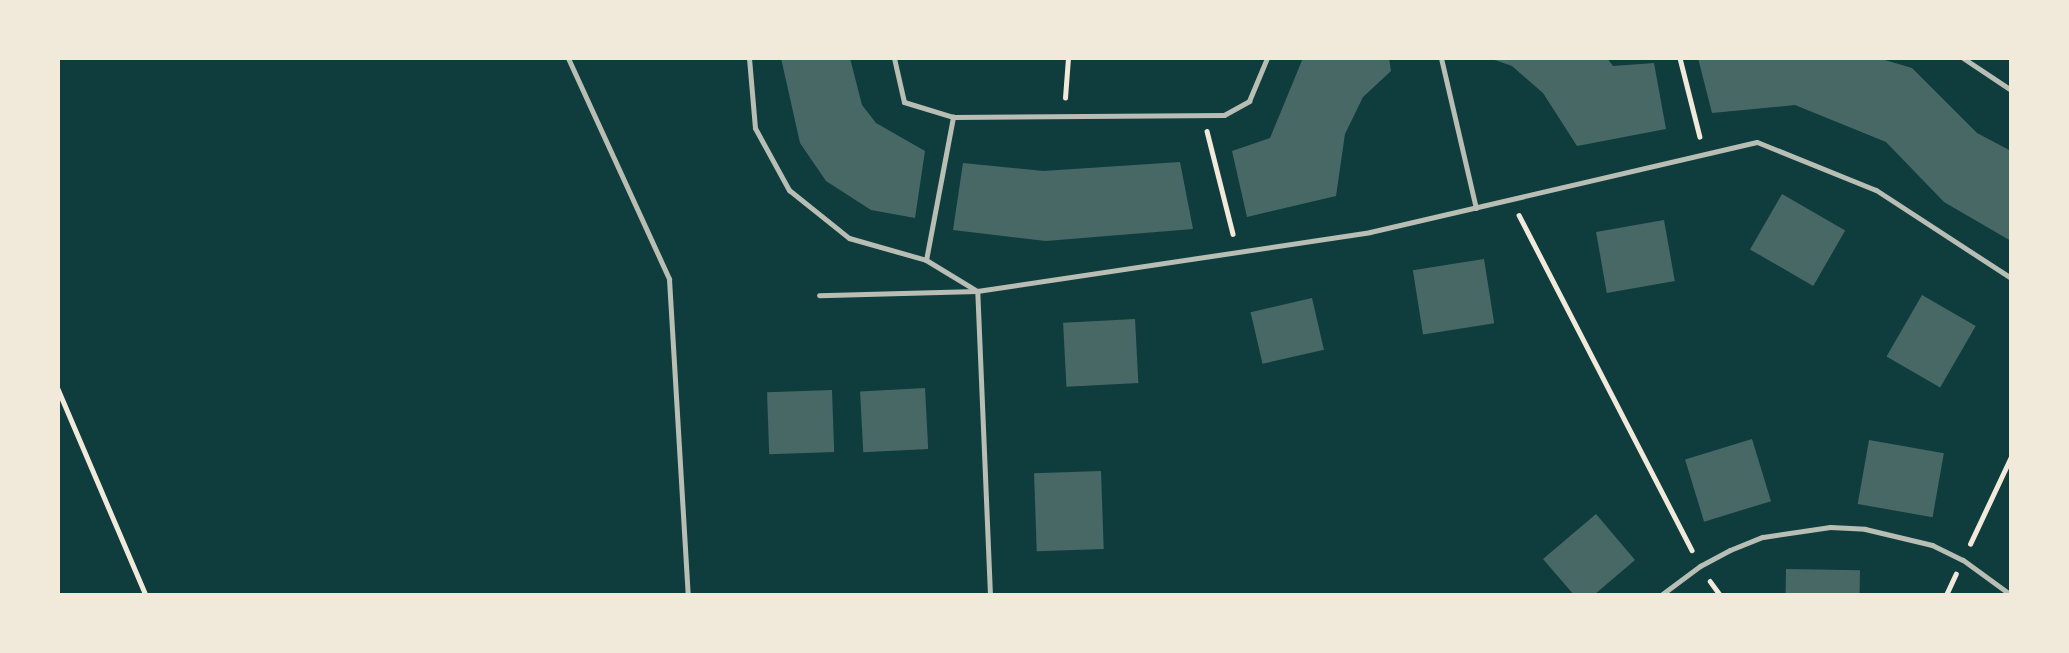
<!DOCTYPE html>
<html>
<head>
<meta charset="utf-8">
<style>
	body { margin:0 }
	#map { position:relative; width:2069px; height:653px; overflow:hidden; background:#0f3d3e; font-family:Manrope,sans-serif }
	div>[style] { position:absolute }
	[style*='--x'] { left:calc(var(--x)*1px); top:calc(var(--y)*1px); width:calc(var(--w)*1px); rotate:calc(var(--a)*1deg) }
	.building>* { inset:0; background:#486865; transform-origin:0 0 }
	.path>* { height:4.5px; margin:-2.25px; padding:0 2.25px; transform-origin:2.25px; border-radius:2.25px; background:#f1e9da }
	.service>* { height:5px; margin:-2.5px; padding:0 2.5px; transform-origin:2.5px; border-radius:2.5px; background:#b8beb3 }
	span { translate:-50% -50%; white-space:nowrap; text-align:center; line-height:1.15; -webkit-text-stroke:7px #f1e9da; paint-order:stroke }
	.frame { position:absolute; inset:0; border:60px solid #f1e9da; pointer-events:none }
</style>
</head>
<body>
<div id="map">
	<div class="building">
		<i style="clip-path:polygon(781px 58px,850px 58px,862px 105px,876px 123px,925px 151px,915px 218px,871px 210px,826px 181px,800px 143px)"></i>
		<i style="clip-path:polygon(1303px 58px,1389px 58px,1391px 71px,1363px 97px,1345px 134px,1336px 196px,1247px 217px,1232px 151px,1270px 138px)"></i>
		<i style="clip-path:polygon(1489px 58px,1607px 58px,1613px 66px,1654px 63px,1666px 129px,1577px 146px,1543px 93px,1512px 66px)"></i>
		<i style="clip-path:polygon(1698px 58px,1878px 58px,1912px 68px,1977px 133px,2011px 151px,2011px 241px,1944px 202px,1886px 142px,1795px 105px,1712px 113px)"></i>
		<i style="clip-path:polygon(1180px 162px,1193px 229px,1046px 241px,953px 230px,963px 163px,1043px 171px)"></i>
		<i style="left:1782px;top:194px;width:73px;height:64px;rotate:30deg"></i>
		<i style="left:1664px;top:220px;width:62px;height:69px;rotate:80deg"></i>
		<i style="left:1484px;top:259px;width:65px;height:72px;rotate:81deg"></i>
		<i style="left:1922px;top:295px;width:62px;height:71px;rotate:30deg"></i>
		<i style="left:1312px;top:298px;width:53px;height:63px;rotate:77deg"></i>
		<i style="left:1135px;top:319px;width:64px;height:72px;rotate:87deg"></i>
		<i style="left:925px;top:388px;width:61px;height:65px;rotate:87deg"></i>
		<i style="left:832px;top:390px;width:62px;height:65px;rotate:88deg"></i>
		<i style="left:1752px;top:439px;width:65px;height:70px;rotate:73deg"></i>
		<i style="left:1869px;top:440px;width:76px;height:65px;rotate:10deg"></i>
		<i style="left:1101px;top:471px;width:78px;height:67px;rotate:88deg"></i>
		<i style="clip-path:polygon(1596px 514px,1635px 560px,1594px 595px,1574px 595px,1543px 559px)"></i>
		<i style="left:1786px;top:569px;width:74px;height:26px;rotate:1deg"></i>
	</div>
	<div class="path">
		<i style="--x:1680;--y:58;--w:81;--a:75.8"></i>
		<i style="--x:1065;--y:98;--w:40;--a:-85.7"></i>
		<i style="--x:1207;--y:131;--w:106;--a:75.8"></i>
		<i style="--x:1519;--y:215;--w:377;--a:62.7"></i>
		<i style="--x:58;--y:389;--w:224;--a:66.9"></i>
		<i style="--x:1970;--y:544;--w:96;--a:-64.8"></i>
		<i style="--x:1710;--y:581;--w:17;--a:54"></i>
		<i style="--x:1946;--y:595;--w:23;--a:-65"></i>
	</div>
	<div class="service">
		<i style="--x:568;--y:58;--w:243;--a:65.4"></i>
		<i style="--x:669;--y:279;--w:317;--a:86.6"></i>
		<i style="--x:749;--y:58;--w:70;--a:85.1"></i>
		<i style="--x:755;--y:128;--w:71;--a:61.3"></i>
		<i style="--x:789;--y:190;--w:77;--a:38.7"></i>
		<i style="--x:849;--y:238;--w:80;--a:15.9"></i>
		<i style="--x:926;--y:260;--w:60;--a:31.3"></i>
		<i style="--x:977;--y:291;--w:158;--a:178.5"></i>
		<i style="--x:894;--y:58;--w:45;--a:77.2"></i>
		<i style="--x:904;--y:102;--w:51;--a:17"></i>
		<i style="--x:953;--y:117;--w:271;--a:-0.4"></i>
		<i style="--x:1224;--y:115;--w:29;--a:-29"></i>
		<i style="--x:1249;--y:101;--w:47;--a:-67.3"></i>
		<i style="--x:1441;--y:58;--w:154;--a:76.9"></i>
		<i style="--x:1963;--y:58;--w:58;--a:33.7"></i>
		<i style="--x:926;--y:260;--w:146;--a:-79.3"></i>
		<i style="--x:990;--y:595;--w:304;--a:-92.4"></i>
		<i style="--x:977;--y:291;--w:397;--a:-8.5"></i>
		<i style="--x:1370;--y:232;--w:397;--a:-13.1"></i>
		<i style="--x:1757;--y:142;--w:128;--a:22"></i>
		<i style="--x:1876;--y:190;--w:161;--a:33.1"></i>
		<i style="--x:1661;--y:595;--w:49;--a:-36.6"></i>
		<i style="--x:1700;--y:566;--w:34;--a:-28"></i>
		<i style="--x:1730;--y:550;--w:35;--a:-22"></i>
		<i style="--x:1763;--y:537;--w:68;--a:-8.5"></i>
		<i style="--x:1830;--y:527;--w:35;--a:3"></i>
		<i style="--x:1865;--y:529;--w:69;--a:13.4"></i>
		<i style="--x:1932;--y:545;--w:34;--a:26"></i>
		<i style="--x:1963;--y:560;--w:59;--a:36.1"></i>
	</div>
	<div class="frame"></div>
</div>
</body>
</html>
